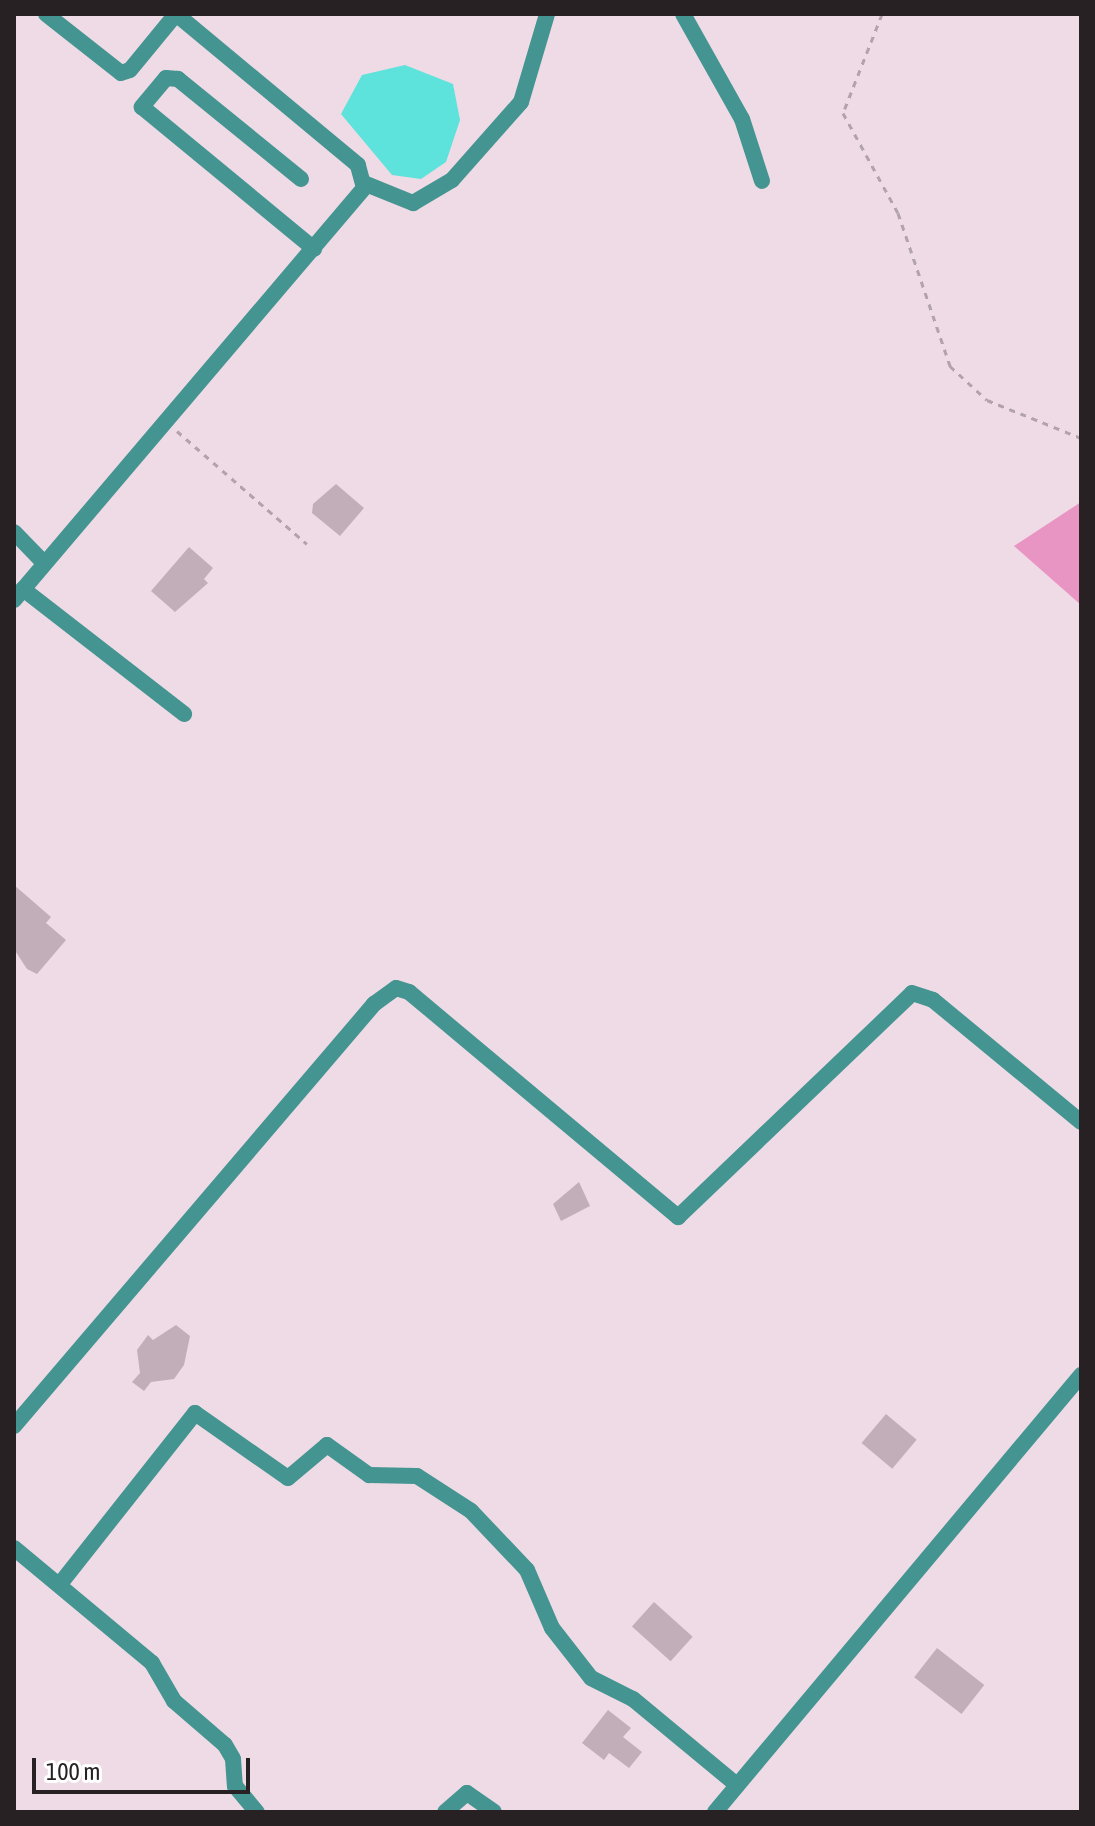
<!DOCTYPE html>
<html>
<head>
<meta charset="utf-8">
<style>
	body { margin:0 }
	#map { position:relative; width:1095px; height:1826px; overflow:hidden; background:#efdbe5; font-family:"Asap Condensed",sans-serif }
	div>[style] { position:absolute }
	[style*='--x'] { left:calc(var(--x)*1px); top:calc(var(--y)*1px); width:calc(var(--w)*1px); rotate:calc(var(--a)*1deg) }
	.forest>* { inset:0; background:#e995c3 }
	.water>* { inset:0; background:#5de2dc }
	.building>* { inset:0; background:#c2aeb8; transform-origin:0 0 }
	.path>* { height:3px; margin-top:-1.5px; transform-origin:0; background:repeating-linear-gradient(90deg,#b2a2aa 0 6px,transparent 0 12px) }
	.minor>* { height:16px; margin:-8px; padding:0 8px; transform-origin:8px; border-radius:8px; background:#449591 }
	span { translate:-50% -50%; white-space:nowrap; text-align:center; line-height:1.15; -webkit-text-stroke:8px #fff; paint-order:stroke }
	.frame { position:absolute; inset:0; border:16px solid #282124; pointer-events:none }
	.scale { position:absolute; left:32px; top:1758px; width:218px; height:36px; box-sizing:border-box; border:4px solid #282124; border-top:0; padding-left:10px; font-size:24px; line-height:28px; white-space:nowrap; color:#282124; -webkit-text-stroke:6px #fff; paint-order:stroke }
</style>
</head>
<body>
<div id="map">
	<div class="forest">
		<i style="clip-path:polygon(1081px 502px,1081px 605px,1014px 546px)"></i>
	</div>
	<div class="water">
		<i style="clip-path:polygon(405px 65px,453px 84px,460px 120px,446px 162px,421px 179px,392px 175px,341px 114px,362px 75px)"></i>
	</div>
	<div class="building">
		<i style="clip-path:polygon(336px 484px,364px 508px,340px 536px,312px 513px,313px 504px)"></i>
		<i style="clip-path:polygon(189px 547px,213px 568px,204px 579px,208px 583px,175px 612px,151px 591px)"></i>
		<i style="clip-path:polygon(14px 885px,51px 917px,46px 923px,66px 940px,37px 974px,27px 969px,14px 949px)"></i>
		<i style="clip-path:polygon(579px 1182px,590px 1206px,561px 1221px,553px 1204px)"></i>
		<i style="clip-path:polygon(176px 1325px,190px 1336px,184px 1365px,174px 1379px,151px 1382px,144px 1391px,132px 1382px,140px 1373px,137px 1350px,148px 1335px,153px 1340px)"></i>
		<i style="left:886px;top:1414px;width:40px;height:38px;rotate:40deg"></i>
		<i style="left:654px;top:1602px;width:52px;height:33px;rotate:42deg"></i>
		<i style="left:937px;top:1648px;width:60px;height:37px;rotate:38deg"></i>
		<i style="clip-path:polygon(608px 1710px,631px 1728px,623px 1737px,642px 1752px,629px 1768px,609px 1753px,604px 1760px,582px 1743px)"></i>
	</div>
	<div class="path">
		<i style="--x:882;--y:14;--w:106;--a:111.5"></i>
		<i style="--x:843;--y:113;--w:114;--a:61.2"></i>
		<i style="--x:898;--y:213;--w:162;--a:71.2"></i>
		<i style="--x:950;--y:366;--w:50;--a:42.6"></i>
		<i style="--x:987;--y:400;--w:101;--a:22"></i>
		<i style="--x:177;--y:431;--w:172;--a:41"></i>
	</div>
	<div class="minor">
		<i style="--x:46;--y:14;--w:95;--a:38.2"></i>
		<i style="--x:121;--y:73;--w:9;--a:-18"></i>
		<i style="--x:130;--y:70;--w:72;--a:-50.6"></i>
		<i style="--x:683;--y:14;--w:120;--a:60.7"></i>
		<i style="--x:742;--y:119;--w:65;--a:72.1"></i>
		<i style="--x:301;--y:179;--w:159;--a:-140.9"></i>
		<i style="--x:178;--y:79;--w:12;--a:-175"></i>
		<i style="--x:166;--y:78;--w:38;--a:130"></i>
		<i style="--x:142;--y:107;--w:223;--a:39.5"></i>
		<i style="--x:366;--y:184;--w:51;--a:22"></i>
		<i style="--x:413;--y:203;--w:45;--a:-30.5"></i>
		<i style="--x:452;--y:180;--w:104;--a:-48.5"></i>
		<i style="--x:521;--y:102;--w:92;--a:-73.5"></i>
		<i style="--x:14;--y:532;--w:43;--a:45.9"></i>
		<i style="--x:23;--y:589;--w:204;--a:37.8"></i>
		<i style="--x:14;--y:600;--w:541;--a:-49.65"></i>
		<i style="--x:364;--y:188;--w:24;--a:-105"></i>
		<i style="--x:358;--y:165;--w:236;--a:-140.3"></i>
		<i style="--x:14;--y:1426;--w:555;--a:-49.53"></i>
		<i style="--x:374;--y:1004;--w:27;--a:-36"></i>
		<i style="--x:396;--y:988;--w:14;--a:17"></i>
		<i style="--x:409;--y:992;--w:351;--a:39.9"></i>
		<i style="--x:678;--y:1217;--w:324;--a:-43.7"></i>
		<i style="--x:912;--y:993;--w:22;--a:18"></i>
		<i style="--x:933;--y:1000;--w:192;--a:39.5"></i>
		<i style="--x:14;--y:1548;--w:180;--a:39.8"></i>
		<i style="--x:152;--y:1663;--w:44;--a:59.9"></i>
		<i style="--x:174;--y:1701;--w:67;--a:40.8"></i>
		<i style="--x:225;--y:1745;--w:16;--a:60"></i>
		<i style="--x:233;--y:1759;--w:27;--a:86"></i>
		<i style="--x:235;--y:1786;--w:34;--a:50"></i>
		<i style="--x:60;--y:1584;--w:218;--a:-51.7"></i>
		<i style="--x:195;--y:1413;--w:113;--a:35"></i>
		<i style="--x:288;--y:1478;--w:51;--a:-40.2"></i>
		<i style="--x:327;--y:1445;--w:52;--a:35.5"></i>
		<i style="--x:369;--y:1475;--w:48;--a:1.2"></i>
		<i style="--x:417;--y:1476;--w:64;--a:32.9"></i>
		<i style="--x:471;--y:1511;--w:81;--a:46.5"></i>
		<i style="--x:527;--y:1570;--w:63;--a:66.7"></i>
		<i style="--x:552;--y:1628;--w:63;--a:52"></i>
		<i style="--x:591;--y:1678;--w:47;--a:26.6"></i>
		<i style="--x:633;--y:1699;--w:135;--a:39.6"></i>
		<i style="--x:445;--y:1812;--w:29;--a:-41"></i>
		<i style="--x:467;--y:1793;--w:33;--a:35"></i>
		<i style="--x:715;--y:1812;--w:570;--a:-50.05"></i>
	</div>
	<div class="frame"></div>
	<div class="scale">100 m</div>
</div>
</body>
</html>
